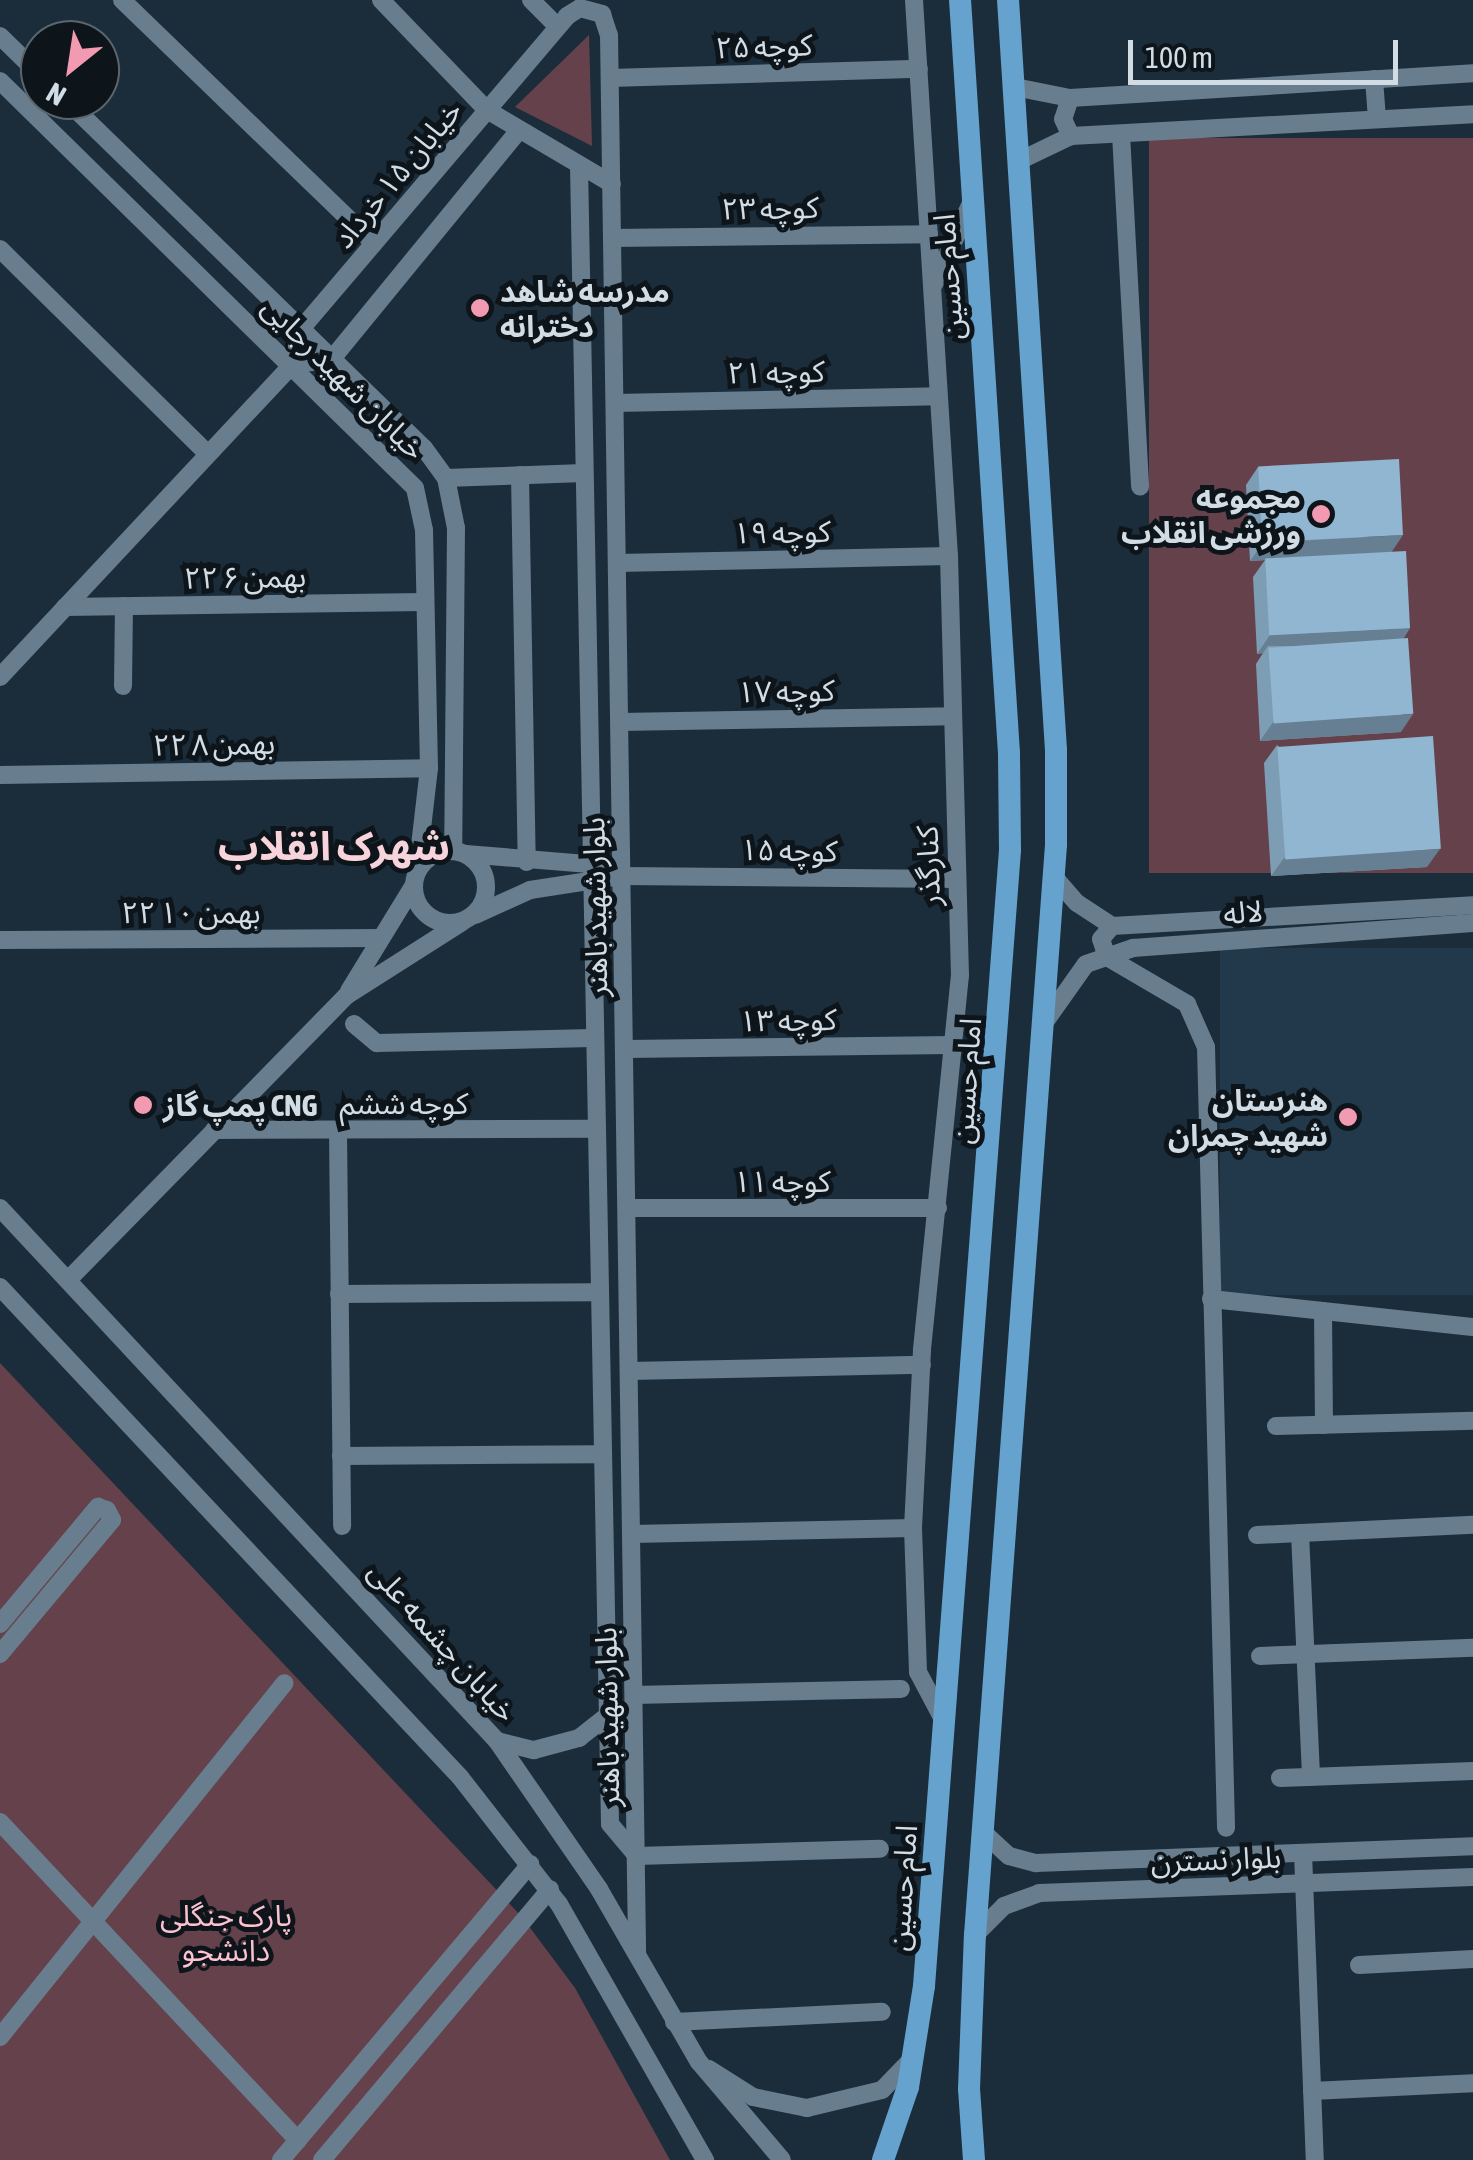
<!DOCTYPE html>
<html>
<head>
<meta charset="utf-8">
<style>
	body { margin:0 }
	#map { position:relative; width:1473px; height:2160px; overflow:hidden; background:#1b2d3b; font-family:"Asap Condensed","Noto Sans Arabic",sans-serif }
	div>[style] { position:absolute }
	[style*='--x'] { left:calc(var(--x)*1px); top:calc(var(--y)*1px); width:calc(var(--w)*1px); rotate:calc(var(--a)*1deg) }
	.built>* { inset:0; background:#21394a; transform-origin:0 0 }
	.green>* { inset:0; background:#65424b; transform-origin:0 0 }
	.minor>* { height:18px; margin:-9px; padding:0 9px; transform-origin:9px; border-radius:9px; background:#687d8d }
	.minor>.ring { margin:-9px; padding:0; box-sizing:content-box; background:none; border:18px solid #687d8d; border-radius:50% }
	.major>* { height:22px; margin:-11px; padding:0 11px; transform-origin:11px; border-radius:11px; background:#65a3ce }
	.wall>* { inset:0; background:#7d9db4 }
	.shaded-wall>* { inset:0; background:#667f92 }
	.building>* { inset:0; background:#91b6d1; transform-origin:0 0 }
	.dots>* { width:28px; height:28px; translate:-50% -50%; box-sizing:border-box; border:5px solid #0d151b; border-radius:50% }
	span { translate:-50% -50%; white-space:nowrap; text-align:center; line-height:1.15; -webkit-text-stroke:10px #0d151b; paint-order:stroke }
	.street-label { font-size:30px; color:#d1dce5 }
	.poi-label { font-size:30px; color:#d1dce5; font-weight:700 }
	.left { translate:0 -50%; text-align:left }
	.right { translate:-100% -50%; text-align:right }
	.park-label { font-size:30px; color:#fcc2d0 }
	.district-label { font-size:40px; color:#f7d4dc; font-weight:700 }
	.north { position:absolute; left:20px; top:20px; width:100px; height:100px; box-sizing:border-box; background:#0d151b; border:2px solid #5b656c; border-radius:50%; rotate:210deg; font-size:28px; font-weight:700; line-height:40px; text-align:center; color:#d1dce5 }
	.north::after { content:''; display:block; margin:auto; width:35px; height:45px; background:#f19ab1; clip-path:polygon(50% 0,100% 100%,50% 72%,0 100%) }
	.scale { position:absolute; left:1128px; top:40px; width:270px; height:45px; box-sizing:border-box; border:5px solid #d1dce5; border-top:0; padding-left:12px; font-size:30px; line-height:35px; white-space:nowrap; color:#d1dce5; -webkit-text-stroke:8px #0d151b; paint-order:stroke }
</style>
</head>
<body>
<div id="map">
	<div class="built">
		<i style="left:1473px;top:948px;width:347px;height:253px;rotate:90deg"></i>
	</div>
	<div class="green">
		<i style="clip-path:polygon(589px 35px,592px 146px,515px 107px)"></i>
		<i style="left:1473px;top:138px;width:735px;height:324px;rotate:90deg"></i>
		<i style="clip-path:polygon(0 1363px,522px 1917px,575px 1988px,670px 2160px,0 2160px)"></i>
	</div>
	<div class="minor">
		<i style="--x:122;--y:0;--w:350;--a:44"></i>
		<i style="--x:381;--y:0;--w:153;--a:46.1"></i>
		<i style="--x:487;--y:110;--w:145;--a:30.6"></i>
		<i style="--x:531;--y:0;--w:38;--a:45"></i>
		<i style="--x:914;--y:0;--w:557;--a:86.4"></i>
		<i style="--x:949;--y:556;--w:419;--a:88.5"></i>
		<i style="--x:960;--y:975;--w:377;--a:95.8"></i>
		<i style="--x:922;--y:1350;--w:178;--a:92.9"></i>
		<i style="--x:913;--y:1528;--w:144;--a:88"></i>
		<i style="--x:918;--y:1672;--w:58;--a:62.1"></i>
		<i style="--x:0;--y:36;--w:56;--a:44.3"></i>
		<i style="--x:610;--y:78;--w:309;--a:-1.7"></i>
		<i style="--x:1374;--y:79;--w:40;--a:85.7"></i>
		<i style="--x:0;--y:81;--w:581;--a:44.44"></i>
		<i style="--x:415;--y:488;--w:43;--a:77.9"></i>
		<i style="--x:424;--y:530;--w:238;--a:88.8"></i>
		<i style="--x:429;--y:768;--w:104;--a:96.6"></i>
		<i style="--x:1015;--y:87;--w:56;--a:11.3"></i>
		<i style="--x:1070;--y:98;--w:404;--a:-3.5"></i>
		<i style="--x:1070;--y:98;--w:22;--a:108"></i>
		<i style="--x:1063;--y:119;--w:19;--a:65"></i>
		<i style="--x:66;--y:100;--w:499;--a:44.2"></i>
		<i style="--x:424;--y:448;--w:37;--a:54"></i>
		<i style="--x:446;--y:478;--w:51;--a:78.7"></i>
		<i style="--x:456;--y:528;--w:322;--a:90.5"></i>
		<i style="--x:1121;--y:134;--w:353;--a:86.9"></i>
		<i style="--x:1021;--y:160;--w:55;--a:-25.6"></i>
		<i style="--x:1071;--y:136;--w:403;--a:-3.1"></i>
		<i style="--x:579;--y:165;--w:1659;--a:88.93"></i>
		<i style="--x:610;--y:1824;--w:42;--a:49.8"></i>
		<i style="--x:637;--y:1856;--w:243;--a:-1.7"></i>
		<i style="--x:612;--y:238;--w:317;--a:-0.7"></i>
		<i style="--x:0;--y:249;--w:292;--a:44.6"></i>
		<i style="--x:934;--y:284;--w:94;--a:-65.4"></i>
		<i style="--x:293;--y:364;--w:38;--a:-6"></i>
		<i style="--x:331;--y:360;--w:293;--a:-50.7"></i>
		<i style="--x:615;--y:403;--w:323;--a:-1.2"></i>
		<i style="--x:520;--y:475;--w:387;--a:89"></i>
		<i style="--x:446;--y:478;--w:138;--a:-2.1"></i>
		<i style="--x:617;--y:563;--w:332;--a:-1.2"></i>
		<i style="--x:65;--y:607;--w:360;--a:-0.8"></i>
		<i style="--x:0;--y:677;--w:429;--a:-46.9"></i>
		<i style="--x:293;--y:364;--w:36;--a:-77"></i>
		<i style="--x:301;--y:329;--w:411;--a:-49.6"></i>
		<i style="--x:567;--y:16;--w:15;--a:-32"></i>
		<i style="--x:580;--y:8;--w:23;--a:15"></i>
		<i style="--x:602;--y:14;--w:22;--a:72"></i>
		<i style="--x:609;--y:35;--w:1919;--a:89.16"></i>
		<i style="--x:123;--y:686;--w:80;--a:-89.3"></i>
		<i style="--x:620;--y:722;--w:333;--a:-1"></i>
		<i style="--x:0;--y:775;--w:429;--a:-0.9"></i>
		<i class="ring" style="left:414px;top:851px;width:54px;height:54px"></i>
		<i style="--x:466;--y:854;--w:133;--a:4.7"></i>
		<i style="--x:1055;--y:878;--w:33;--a:49"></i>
		<i style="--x:1077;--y:903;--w:42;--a:33.3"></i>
		<i style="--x:1112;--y:926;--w:362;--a:-3.3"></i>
		<i style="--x:475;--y:915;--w:60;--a:-24.4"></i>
		<i style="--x:530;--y:890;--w:93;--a:-8.7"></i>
		<i style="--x:622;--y:876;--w:333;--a:0.5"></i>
		<i style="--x:1112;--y:926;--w:17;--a:130"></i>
		<i style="--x:1101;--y:939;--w:19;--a:72"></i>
		<i style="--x:1107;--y:957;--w:93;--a:30.4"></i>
		<i style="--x:1187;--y:1004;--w:47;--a:66.2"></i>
		<i style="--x:1206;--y:1047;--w:781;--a:88.53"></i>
		<i style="--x:0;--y:940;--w:381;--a:-0.3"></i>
		<i style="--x:349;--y:991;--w:124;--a:-58.5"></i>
		<i style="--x:1047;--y:1019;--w:67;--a:-54.7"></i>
		<i style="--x:1086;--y:964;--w:50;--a:-18.8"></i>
		<i style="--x:1133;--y:948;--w:341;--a:-4.2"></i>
		<i style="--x:354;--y:1024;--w:30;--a:40"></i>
		<i style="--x:377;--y:1043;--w:215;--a:-1.3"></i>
		<i style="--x:625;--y:1049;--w:327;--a:-0.7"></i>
		<i style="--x:214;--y:1130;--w:379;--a:-0.2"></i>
		<i style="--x:338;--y:1131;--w:395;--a:89.4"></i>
		<i style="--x:0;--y:1208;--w:729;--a:47"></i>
		<i style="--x:497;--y:1741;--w:180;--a:55.4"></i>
		<i style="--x:599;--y:1889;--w:200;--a:60"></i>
		<i style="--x:699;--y:2062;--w:128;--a:49.7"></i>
		<i style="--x:627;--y:1208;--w:311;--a:0"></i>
		<i style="--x:69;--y:1279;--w:396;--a:-45.6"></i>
		<i style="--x:346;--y:996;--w:138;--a:-32.5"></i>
		<i style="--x:0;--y:1287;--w:672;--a:46.81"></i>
		<i style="--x:460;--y:1777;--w:161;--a:52.1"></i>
		<i style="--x:559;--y:1904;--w:295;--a:60.3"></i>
		<i style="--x:339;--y:1294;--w:257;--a:-0.4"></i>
		<i style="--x:1211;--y:1299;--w:263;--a:6.1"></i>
		<i style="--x:1323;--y:1311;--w:114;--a:89.5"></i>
		<i style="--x:629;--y:1371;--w:293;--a:-1.2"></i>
		<i style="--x:1276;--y:1426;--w:197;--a:-1.5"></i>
		<i style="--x:341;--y:1456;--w:257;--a:-0.4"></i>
		<i style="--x:1300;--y:1533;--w:244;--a:87.4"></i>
		<i style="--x:632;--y:1534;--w:281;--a:-1.2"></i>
		<i style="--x:1257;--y:1535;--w:216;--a:-2.7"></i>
		<i style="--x:0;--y:1624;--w:153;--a:-50.1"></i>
		<i style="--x:98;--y:1507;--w:9;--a:18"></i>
		<i style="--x:107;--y:1510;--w:11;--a:63"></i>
		<i style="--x:112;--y:1520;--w:175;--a:129.9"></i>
		<i style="--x:1260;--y:1656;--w:213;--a:-2.2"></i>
		<i style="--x:634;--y:1695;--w:267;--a:-1.3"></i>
		<i style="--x:497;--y:1741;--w:38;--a:14"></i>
		<i style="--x:534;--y:1750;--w:47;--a:-14.9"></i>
		<i style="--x:579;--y:1738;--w:33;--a:-38"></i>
		<i style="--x:1280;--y:1778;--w:193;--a:-2.1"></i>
		<i style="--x:0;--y:1822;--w:436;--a:46.9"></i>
		<i style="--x:983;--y:1832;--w:35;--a:43"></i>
		<i style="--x:1009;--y:1856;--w:28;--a:15"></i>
		<i style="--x:1036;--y:1863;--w:437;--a:-2.2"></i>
		<i style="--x:1303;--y:1853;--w:307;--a:87.8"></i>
		<i style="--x:975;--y:1935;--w:41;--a:-45"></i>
		<i style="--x:1004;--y:1906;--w:37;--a:-20"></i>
		<i style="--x:1039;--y:1893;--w:434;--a:-2.1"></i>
		<i style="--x:1359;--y:1965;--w:114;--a:-3"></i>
		<i style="--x:674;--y:2022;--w:208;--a:-2.8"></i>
		<i style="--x:0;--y:2037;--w:454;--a:-51.2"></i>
		<i style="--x:709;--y:2069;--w:52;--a:32.5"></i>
		<i style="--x:753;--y:2097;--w:55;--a:11.5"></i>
		<i style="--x:807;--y:2108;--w:77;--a:-13.5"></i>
		<i style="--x:882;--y:2090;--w:43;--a:-45.9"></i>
		<i style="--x:1312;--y:2091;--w:161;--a:-2.8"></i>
		<i style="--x:281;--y:2160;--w:387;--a:-49.9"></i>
		<i style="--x:322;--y:2160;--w:354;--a:-49.9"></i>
	</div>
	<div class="major">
		<i style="--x:883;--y:2160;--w:77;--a:-71.1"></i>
		<i style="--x:908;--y:2087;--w:102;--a:-81"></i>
		<i style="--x:924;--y:1986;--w:1139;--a:-85.67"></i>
		<i style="--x:1010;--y:850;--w:97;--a:-90.6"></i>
		<i style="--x:1009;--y:753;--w:755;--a:-93.72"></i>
		<i style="--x:974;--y:2160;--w:71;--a:-94"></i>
		<i style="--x:969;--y:2089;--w:154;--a:-87.8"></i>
		<i style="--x:975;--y:1935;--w:1094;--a:-85.75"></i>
		<i style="--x:1056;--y:844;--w:94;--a:-90"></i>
		<i style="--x:1056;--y:750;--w:752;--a:-93.66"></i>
	</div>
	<div class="wall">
		<i style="clip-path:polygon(1258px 467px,1391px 552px,1410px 628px,1403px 639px,1401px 732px,1260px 741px,1256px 664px,1263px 653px,1257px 654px,1253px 577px,1265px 560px,1250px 561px,1246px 485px)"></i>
		<i style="clip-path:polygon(1277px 745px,1427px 867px,1271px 876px,1264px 763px)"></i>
	</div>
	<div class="shaded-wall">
		<i style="clip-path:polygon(1403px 535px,1391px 553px,1250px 561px,1263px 543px)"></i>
		<i style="clip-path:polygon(1410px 628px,1398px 646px,1268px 646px,1263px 653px,1257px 654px,1270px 635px)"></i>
		<i style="clip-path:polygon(1413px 714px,1401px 732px,1260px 741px,1273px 722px)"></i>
		<i style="clip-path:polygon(1440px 849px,1427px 867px,1271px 876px,1284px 858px)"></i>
	</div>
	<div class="building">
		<i style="left:1399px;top:459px;width:76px;height:141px;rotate:87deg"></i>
		<i style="left:1406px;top:551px;width:77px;height:141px;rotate:87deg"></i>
		<i style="left:1408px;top:638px;width:76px;height:140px;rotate:86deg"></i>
		<i style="left:1433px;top:736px;width:113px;height:156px;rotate:86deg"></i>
	</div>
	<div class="dots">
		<i style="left:480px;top:308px;background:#f19ab1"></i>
		<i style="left:1321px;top:514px;background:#f19ab1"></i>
		<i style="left:143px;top:1105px;background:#f19ab1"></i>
		<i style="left:1348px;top:1117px;background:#f19ab1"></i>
	</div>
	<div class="street-label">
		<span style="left:764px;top:46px;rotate:-2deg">کوچه ۲۵</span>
		<span style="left:397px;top:174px;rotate:-50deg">خیابان ۱۵ خرداد</span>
		<span style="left:770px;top:208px;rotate:-1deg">کوچه ۲۳</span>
		<span style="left:948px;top:277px;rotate:-94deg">امام حسین</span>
		<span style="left:776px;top:372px;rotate:-1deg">کوچه ۲۱</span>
		<span style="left:344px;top:378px;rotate:45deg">خیابان شهید رجایی</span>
		<span style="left:782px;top:532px;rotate:-1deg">کوچه ۱۹</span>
		<span style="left:245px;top:577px;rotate:-1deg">۲۲ بهمن ۶</span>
		<span style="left:786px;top:691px;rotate:-1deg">کوچه ۱۷</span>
		<span style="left:214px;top:744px;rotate:-1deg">۲۲ بهمن ۸</span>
		<span style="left:789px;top:850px;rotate:1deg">کوچه ۱۵</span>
		<span style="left:928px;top:866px;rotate:-92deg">کنارگذر</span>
		<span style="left:595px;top:907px;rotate:-91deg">بلوار شهید باهنر</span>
		<span style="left:191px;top:912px">۲۲ بهمن ۱۰</span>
		<span style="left:1243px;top:912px;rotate:-4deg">لاله</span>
		<span style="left:788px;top:1020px;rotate:-1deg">کوچه ۱۳</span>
		<span style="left:966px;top:1081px;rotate:-86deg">امام حسین</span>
		<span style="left:404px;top:1103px">کوچه ششم</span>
		<span style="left:782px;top:1181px">کوچه ۱۱</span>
		<span style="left:443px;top:1641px;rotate:48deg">خیابان چشمه علی</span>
		<span style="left:607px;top:1717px;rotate:-91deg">بلوار شهید باهنر</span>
		<span style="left:1216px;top:1859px;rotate:-2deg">بلوار نسترن</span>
		<span style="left:902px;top:1888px;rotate:-86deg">امام حسین</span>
	</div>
	<div class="poi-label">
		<span class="left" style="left:500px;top:308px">مدرسه شاهد<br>دخترانه</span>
		<span class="right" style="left:1301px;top:514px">مجموعه<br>ورزشی انقلاب</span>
		<span class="right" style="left:1328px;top:1117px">هنرستان<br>شهید چمران</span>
		<span class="left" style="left:163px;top:1105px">پمپ گاز CNG</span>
	</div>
	<div class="park-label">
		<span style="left:226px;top:1932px">پارک جنگلی<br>دانشجو</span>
	</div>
	<div class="district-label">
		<span style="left:334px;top:846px">شهرک انقلاب</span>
	</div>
	<div class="north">N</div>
	<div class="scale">100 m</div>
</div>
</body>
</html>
